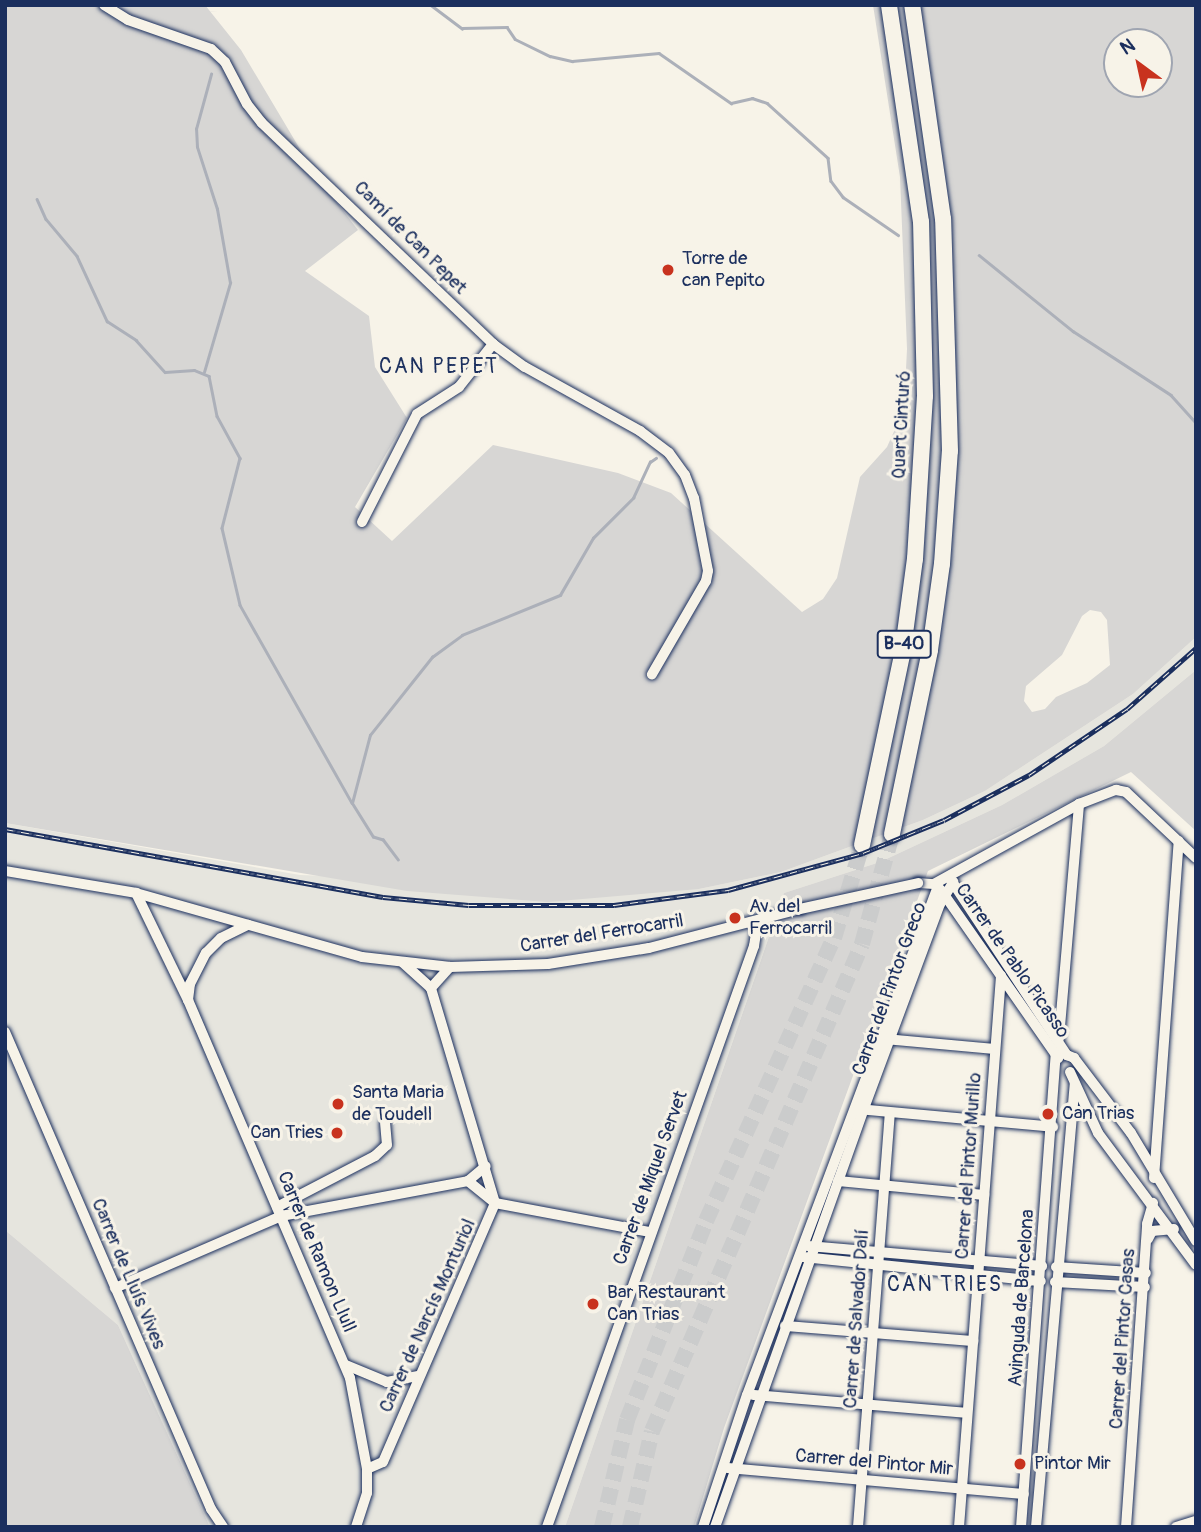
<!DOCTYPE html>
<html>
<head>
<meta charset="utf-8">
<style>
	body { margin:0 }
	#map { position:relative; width:1201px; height:1532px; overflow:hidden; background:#f7f3e8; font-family:Pangolin,sans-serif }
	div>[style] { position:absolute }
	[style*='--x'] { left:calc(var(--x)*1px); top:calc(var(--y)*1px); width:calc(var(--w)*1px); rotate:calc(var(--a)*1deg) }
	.built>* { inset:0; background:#e6e5de }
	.green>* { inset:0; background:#d7d6d4 }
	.stream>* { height:2.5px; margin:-1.25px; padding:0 1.25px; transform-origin:1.25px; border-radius:1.25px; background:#acb0b9 }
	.highway-tunnel>* { height:16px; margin-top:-8px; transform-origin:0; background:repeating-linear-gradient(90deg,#cbcccc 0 16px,transparent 0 24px) }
	.roads { filter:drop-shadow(0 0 2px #1b2f5e) drop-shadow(0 0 2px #1b2f5e) }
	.minor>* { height:10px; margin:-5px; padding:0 5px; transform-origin:5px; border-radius:5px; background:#f7f3e8 }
	.highway>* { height:16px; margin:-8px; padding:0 8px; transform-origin:8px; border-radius:8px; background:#f7f3e8 }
	.rail>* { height:5px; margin-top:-2.5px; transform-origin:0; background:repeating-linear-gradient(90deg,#f7f3e8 0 8px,#1b2f5e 0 16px); box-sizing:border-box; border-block:2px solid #1b2f5e }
	.bridges { filter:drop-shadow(0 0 2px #1b2f5e) drop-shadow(0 0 2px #1b2f5e) }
	.minor-bridge>* { height:10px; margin:-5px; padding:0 5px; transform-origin:5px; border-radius:5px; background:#f7f3e8 }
	.dots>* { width:19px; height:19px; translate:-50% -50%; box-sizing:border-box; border:4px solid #f7f3e8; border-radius:50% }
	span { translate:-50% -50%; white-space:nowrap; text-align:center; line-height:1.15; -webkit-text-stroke:6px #f7f3e8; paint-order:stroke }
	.shield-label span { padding:2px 5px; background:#f7f3e8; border:2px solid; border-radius:5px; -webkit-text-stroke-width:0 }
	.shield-label { font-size:18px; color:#1b2f5e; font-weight:700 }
	.street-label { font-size:19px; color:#1b2f5e }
	.poi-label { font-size:19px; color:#1b2f5e }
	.left { translate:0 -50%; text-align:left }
	.right { translate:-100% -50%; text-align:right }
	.neighbourhood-label { font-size:21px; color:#1b2f5e; letter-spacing:2px }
	.frame { position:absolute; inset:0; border:7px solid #1b2f5e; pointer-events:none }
	.north { position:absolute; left:1103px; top:28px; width:70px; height:70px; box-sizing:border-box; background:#f7f3e8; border:2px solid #9fa5b1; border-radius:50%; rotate:327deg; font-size:19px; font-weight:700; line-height:28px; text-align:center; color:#1b2f5e }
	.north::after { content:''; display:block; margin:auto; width:24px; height:32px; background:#c8321e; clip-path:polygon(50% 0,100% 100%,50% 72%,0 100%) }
</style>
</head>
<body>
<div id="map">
	<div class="built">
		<i style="clip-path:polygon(1196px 637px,1196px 670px,1104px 746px,1002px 805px,880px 862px,784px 893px,565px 1527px,210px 1527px,118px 1325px,5px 1230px,5px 823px,300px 875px,699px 889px,781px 872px,923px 820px,985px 791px,1133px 694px)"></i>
	</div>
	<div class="green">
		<i style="clip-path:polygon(evenodd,5px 5px,205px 5px,241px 50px,316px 176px,358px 230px,305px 271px,369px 316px,375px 367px,407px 418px,355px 507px,392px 541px,493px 445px,618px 473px,671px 493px,802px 612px,823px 599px,837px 578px,860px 477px,887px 447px,904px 409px,907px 349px,900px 177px,873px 5px,1196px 5px,1196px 637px,1133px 694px,985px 791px,923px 820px,781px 872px,699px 889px,548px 902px,407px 891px,5px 823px,5px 5px,1117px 42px,1159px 42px,1159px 84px,1117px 84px,1117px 42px,5px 5px,1090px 610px,1101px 612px,1107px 620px,1110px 665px,1087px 683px,1056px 697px,1045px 709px,1032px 712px,1024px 701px,1026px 686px,1062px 655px,1082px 616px,1090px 610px)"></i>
		<i style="clip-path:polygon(1196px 670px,1196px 831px,1131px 772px,928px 871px,724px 1428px,694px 1527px,565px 1527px,784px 893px,880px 862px,1002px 805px,1104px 746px)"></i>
		<i style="clip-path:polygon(5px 1230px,118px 1325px,210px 1527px,5px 1527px)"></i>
	</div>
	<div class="stream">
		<i style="--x:431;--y:5;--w:39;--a:37"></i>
		<i style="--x:462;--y:28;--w:45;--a:-1.3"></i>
		<i style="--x:507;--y:27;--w:14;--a:56"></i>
		<i style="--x:515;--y:39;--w:39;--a:26"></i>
		<i style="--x:550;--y:56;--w:23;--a:13"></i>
		<i style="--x:572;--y:61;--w:87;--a:-5.3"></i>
		<i style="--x:659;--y:53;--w:88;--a:34.8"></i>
		<i style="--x:731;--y:103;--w:22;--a:-13"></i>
		<i style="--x:752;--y:98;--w:16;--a:18"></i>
		<i style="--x:767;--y:103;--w:82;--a:42"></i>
		<i style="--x:828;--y:158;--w:23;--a:83"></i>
		<i style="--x:831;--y:181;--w:20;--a:53"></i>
		<i style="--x:843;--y:197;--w:67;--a:34.6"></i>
		<i style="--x:37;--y:199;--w:22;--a:66"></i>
		<i style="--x:46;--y:219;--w:48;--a:50"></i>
		<i style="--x:77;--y:256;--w:72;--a:65.2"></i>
		<i style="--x:107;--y:321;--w:35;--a:33"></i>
		<i style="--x:136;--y:340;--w:43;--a:47.8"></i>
		<i style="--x:165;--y:372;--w:29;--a:-4"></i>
		<i style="--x:194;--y:370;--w:16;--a:22"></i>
		<i style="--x:209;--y:376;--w:41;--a:78.7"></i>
		<i style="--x:217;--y:416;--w:48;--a:61.3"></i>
		<i style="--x:240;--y:458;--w:72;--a:104.4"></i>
		<i style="--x:222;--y:528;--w:79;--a:76.8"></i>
		<i style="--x:240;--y:605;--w:227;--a:60.5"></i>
		<i style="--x:979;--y:255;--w:121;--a:39"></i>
		<i style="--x:1073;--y:331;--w:117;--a:33.1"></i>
		<i style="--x:1171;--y:395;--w:38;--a:48"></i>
		<i style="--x:204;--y:372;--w:93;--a:-73.7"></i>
		<i style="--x:230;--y:283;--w:75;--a:-100"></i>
		<i style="--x:217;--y:209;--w:65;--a:-107.9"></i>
		<i style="--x:197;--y:147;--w:18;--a:-93"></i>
		<i style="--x:196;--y:129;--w:57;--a:-74.7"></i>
		<i style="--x:398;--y:860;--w:25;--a:-127"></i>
		<i style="--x:383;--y:840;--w:10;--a:-163"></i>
		<i style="--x:373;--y:837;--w:40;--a:-122"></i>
		<i style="--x:352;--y:803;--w:70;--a:-75.2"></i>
		<i style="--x:370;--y:735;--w:100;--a:-51.5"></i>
		<i style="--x:432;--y:657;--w:37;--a:-36"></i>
		<i style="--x:462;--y:635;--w:106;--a:-22.2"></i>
		<i style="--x:560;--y:595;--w:66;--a:-59.9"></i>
		<i style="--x:593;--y:538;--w:57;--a:-45"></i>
		<i style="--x:633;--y:498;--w:40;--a:-65"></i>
		<i style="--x:650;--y:462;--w:7;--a:-34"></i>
	</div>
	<div class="highway-tunnel">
		<i style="--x:602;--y:1527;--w:110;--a:-76.8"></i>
		<i style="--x:627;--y:1420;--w:214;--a:-68.3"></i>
		<i style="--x:706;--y:1221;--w:311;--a:-65.7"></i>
		<i style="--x:834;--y:938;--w:97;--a:-73.2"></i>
		<i style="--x:630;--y:1527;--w:98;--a:-77.1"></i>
		<i style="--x:652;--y:1431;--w:530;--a:-66.67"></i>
		<i style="--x:862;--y:944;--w:114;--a:-74.7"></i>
	</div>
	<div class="roads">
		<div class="minor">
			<i style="--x:104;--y:5;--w:28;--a:32"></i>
			<i style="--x:128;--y:20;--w:88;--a:19.3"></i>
			<i style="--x:211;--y:49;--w:19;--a:43"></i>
			<i style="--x:225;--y:62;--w:47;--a:62.4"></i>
			<i style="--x:247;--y:104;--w:24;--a:52"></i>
			<i style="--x:262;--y:123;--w:320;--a:43.7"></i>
			<i style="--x:493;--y:344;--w:39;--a:36"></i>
			<i style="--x:525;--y:367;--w:132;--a:29.1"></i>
			<i style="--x:640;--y:431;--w:36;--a:37"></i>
			<i style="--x:669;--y:453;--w:27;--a:54"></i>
			<i style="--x:685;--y:475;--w:25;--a:69"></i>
			<i style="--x:694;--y:498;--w:74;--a:79.1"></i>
			<i style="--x:708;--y:571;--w:10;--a:101"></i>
			<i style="--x:706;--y:581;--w:108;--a:120.1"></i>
			<i style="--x:362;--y:522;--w:121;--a:-63"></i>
			<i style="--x:417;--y:414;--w:50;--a:-32.7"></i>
			<i style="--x:459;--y:387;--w:55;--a:-51.7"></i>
			<i style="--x:5;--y:871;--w:133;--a:9.5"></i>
			<i style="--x:136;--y:893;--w:235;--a:15.8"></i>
			<i style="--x:362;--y:957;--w:89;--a:6.5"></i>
			<i style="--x:450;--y:967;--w:98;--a:-1.8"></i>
			<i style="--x:548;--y:964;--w:102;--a:-9"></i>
			<i style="--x:649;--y:948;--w:156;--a:-14.5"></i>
			<i style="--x:949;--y:877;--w:214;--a:56.5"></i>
			<i style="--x:918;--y:883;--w:16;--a:4"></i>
			<i style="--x:934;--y:884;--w:166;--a:-28.9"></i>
			<i style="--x:1079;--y:804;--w:40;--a:-21"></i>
			<i style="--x:1116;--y:790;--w:10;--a:11"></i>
			<i style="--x:1126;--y:792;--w:96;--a:43.3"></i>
			<i style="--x:941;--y:890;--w:205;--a:55.1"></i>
			<i style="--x:136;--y:893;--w:119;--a:64.1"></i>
			<i style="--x:188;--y:1000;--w:411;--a:66.8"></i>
			<i style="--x:350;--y:1378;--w:93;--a:79.4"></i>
			<i style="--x:367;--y:1469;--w:24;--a:90"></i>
			<i style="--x:367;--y:1493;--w:36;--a:108"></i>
			<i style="--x:431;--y:988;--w:28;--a:-48"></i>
			<i style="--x:188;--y:1000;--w:16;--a:-83"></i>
			<i style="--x:190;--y:984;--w:35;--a:-63"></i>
			<i style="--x:206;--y:953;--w:21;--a:-45"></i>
			<i style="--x:221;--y:938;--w:30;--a:-26"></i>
			<i style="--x:5;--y:1032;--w:520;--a:66.64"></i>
			<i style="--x:211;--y:1509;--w:22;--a:56"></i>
			<i style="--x:1059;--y:1038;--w:235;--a:-85.1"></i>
			<i style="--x:885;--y:1039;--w:110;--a:5.2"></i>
			<i style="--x:1067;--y:1055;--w:8;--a:23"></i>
			<i style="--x:1074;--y:1058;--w:94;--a:52.8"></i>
			<i style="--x:1131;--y:1133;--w:126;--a:59"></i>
			<i style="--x:1070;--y:1072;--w:67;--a:65.3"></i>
			<i style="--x:1098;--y:1133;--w:164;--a:53.4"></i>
			<i style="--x:857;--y:1109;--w:197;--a:5.2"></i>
			<i style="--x:1154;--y:1178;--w:338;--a:-85.8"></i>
			<i style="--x:468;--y:1181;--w:35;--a:39"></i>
			<i style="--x:495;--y:1203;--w:158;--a:10.6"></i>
			<i style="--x:838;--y:1181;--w:147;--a:5.5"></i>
			<i style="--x:277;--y:1207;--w:110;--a:-27.5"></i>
			<i style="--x:375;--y:1156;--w:16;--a:-43"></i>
			<i style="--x:387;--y:1145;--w:22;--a:-95"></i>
			<i style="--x:1148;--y:1239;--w:9;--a:-63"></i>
			<i style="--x:1152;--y:1231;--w:22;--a:-5"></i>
			<i style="--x:808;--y:1246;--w:235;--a:4.9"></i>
			<i style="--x:803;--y:1257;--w:239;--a:5.8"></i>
			<i style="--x:1056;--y:1267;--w:90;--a:3.8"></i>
			<i style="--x:1055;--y:1282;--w:90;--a:3.2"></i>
			<i style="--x:115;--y:1288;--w:181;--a:-23.4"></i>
			<i style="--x:281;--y:1216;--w:190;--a:-10.6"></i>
			<i style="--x:468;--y:1181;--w:23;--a:-40"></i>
			<i style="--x:785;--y:1326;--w:189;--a:4.6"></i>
			<i style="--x:346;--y:1365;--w:44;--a:22.5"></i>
			<i style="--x:387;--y:1382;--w:33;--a:-11"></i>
			<i style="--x:753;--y:1395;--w:214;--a:4.8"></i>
			<i style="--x:727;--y:1468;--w:298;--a:5"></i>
			<i style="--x:367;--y:1469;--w:17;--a:-24"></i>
			<i style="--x:383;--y:1462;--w:282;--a:-66.6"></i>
			<i style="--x:495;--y:1203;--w:224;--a:-106.6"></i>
			<i style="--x:431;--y:988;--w:38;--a:-138"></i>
			<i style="--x:547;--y:1527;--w:617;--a:-70.39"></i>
			<i style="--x:754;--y:946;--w:26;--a:-81"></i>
			<i style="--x:703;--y:1527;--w:139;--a:-71.6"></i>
			<i style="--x:747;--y:1395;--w:544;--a:-69.43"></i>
			<i style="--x:715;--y:1527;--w:442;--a:-70.4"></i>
			<i style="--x:863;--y:1111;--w:221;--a:-69.6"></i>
			<i style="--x:940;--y:904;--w:26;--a:-59"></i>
			<i style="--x:858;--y:1527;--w:415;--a:-85.6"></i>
			<i style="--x:959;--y:1527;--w:553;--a:-85.64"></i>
			<i style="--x:1021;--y:1527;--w:474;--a:-85.8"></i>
			<i style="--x:1036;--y:1527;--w:445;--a:-85"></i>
			<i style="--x:1126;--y:1527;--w:304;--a:-86"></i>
			<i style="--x:1147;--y:1224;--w:22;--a:-74"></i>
			<i style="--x:1176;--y:1527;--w:21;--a:-17"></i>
		</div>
		<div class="highway">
			<i style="--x:892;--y:834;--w:188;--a:-78.3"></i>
			<i style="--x:930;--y:650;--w:87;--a:-82.1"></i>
			<i style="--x:942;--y:564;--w:113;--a:-86"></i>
			<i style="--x:950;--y:451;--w:232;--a:-91.7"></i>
			<i style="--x:943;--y:219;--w:216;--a:-98.2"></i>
			<i style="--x:862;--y:845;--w:193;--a:-78.1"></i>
			<i style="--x:902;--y:656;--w:98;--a:-82.4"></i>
			<i style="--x:915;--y:559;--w:163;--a:-86.5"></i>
			<i style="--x:925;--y:396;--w:174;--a:-91.3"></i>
			<i style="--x:921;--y:222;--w:219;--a:-98.4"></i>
		</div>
	</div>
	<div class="rail">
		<i style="--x:5;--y:829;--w:384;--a:10.2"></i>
		<i style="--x:383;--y:897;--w:86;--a:5.3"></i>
		<i style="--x:469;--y:905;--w:145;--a:0"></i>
		<i style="--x:614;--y:905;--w:115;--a:-7.5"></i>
		<i style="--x:728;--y:890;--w:140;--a:-15.3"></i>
		<i style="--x:863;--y:853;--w:87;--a:-22.2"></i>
		<i style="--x:944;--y:820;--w:96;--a:-27.9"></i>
		<i style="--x:1029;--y:775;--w:118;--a:-34"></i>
		<i style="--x:1127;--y:709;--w:92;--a:-41.5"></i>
	</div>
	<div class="bridges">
		<div class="minor-bridge">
			<i style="--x:800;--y:909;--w:121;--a:-12.4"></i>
		</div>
	</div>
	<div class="dots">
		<i style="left:668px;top:270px;background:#c8321e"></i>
		<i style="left:735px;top:918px;background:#c8321e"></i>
		<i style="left:338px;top:1104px;background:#c8321e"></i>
		<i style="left:1048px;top:1114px;background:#c8321e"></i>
		<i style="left:337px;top:1133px;background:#c8321e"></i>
		<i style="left:593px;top:1304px;background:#c8321e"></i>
		<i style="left:1020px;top:1464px;background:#c8321e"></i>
	</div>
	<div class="shield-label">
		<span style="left:904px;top:644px">B-40</span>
	</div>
	<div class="street-label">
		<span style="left:410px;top:238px;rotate:45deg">Camí de Can Pepet</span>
		<span style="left:902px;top:425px;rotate:-87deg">Quart Cinturó</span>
		<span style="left:602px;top:934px;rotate:-9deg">Carrer del Ferrocarril</span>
		<span style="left:1012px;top:961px;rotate:55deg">Carrer de Pablo Picasso</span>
		<span style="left:890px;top:989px;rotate:-70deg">Carrer del Pintor Greco</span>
		<span style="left:969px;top:1166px;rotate:-86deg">Carrer del Pintor Murillo</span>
		<span style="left:651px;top:1178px;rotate:-70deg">Carrer de Miquel Servet</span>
		<span style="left:316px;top:1252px;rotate:67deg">Carrer de Ramon Llull</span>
		<span style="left:128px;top:1274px;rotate:67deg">Carrer de Lluís Vives</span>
		<span style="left:1022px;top:1298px;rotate:-86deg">Avinguda de Barcelona</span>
		<span style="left:428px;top:1316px;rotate:-66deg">Carrer de Narcís Monturiol</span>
		<span style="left:857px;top:1319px;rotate:-86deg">Carrer de Salvador Dalí</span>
		<span style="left:1123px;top:1339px;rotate:-86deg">Carrer del Pintor Casas</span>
		<span style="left:874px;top:1463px;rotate:5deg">Carrer del Pintor Mir</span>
	</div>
	<div class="poi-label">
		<span class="left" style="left:682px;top:270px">Torre de<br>can Pepito</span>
		<span class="left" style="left:749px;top:918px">Av. del<br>Ferrocarril</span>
		<span class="left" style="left:352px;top:1104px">Santa Maria<br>de Toudell</span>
		<span class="left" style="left:1062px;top:1114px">Can Trias</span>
		<span class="right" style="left:323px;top:1133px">Can Tries</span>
		<span class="left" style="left:607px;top:1304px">Bar Restaurant<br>Can Trias</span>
		<span class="left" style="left:1034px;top:1464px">Pintor Mir</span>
	</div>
	<div class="neighbourhood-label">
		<span style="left:439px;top:367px">CAN PEPET</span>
		<span style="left:945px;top:1285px">CAN TRIES</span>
	</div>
	<div class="frame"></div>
	<div class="north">N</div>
</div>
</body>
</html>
